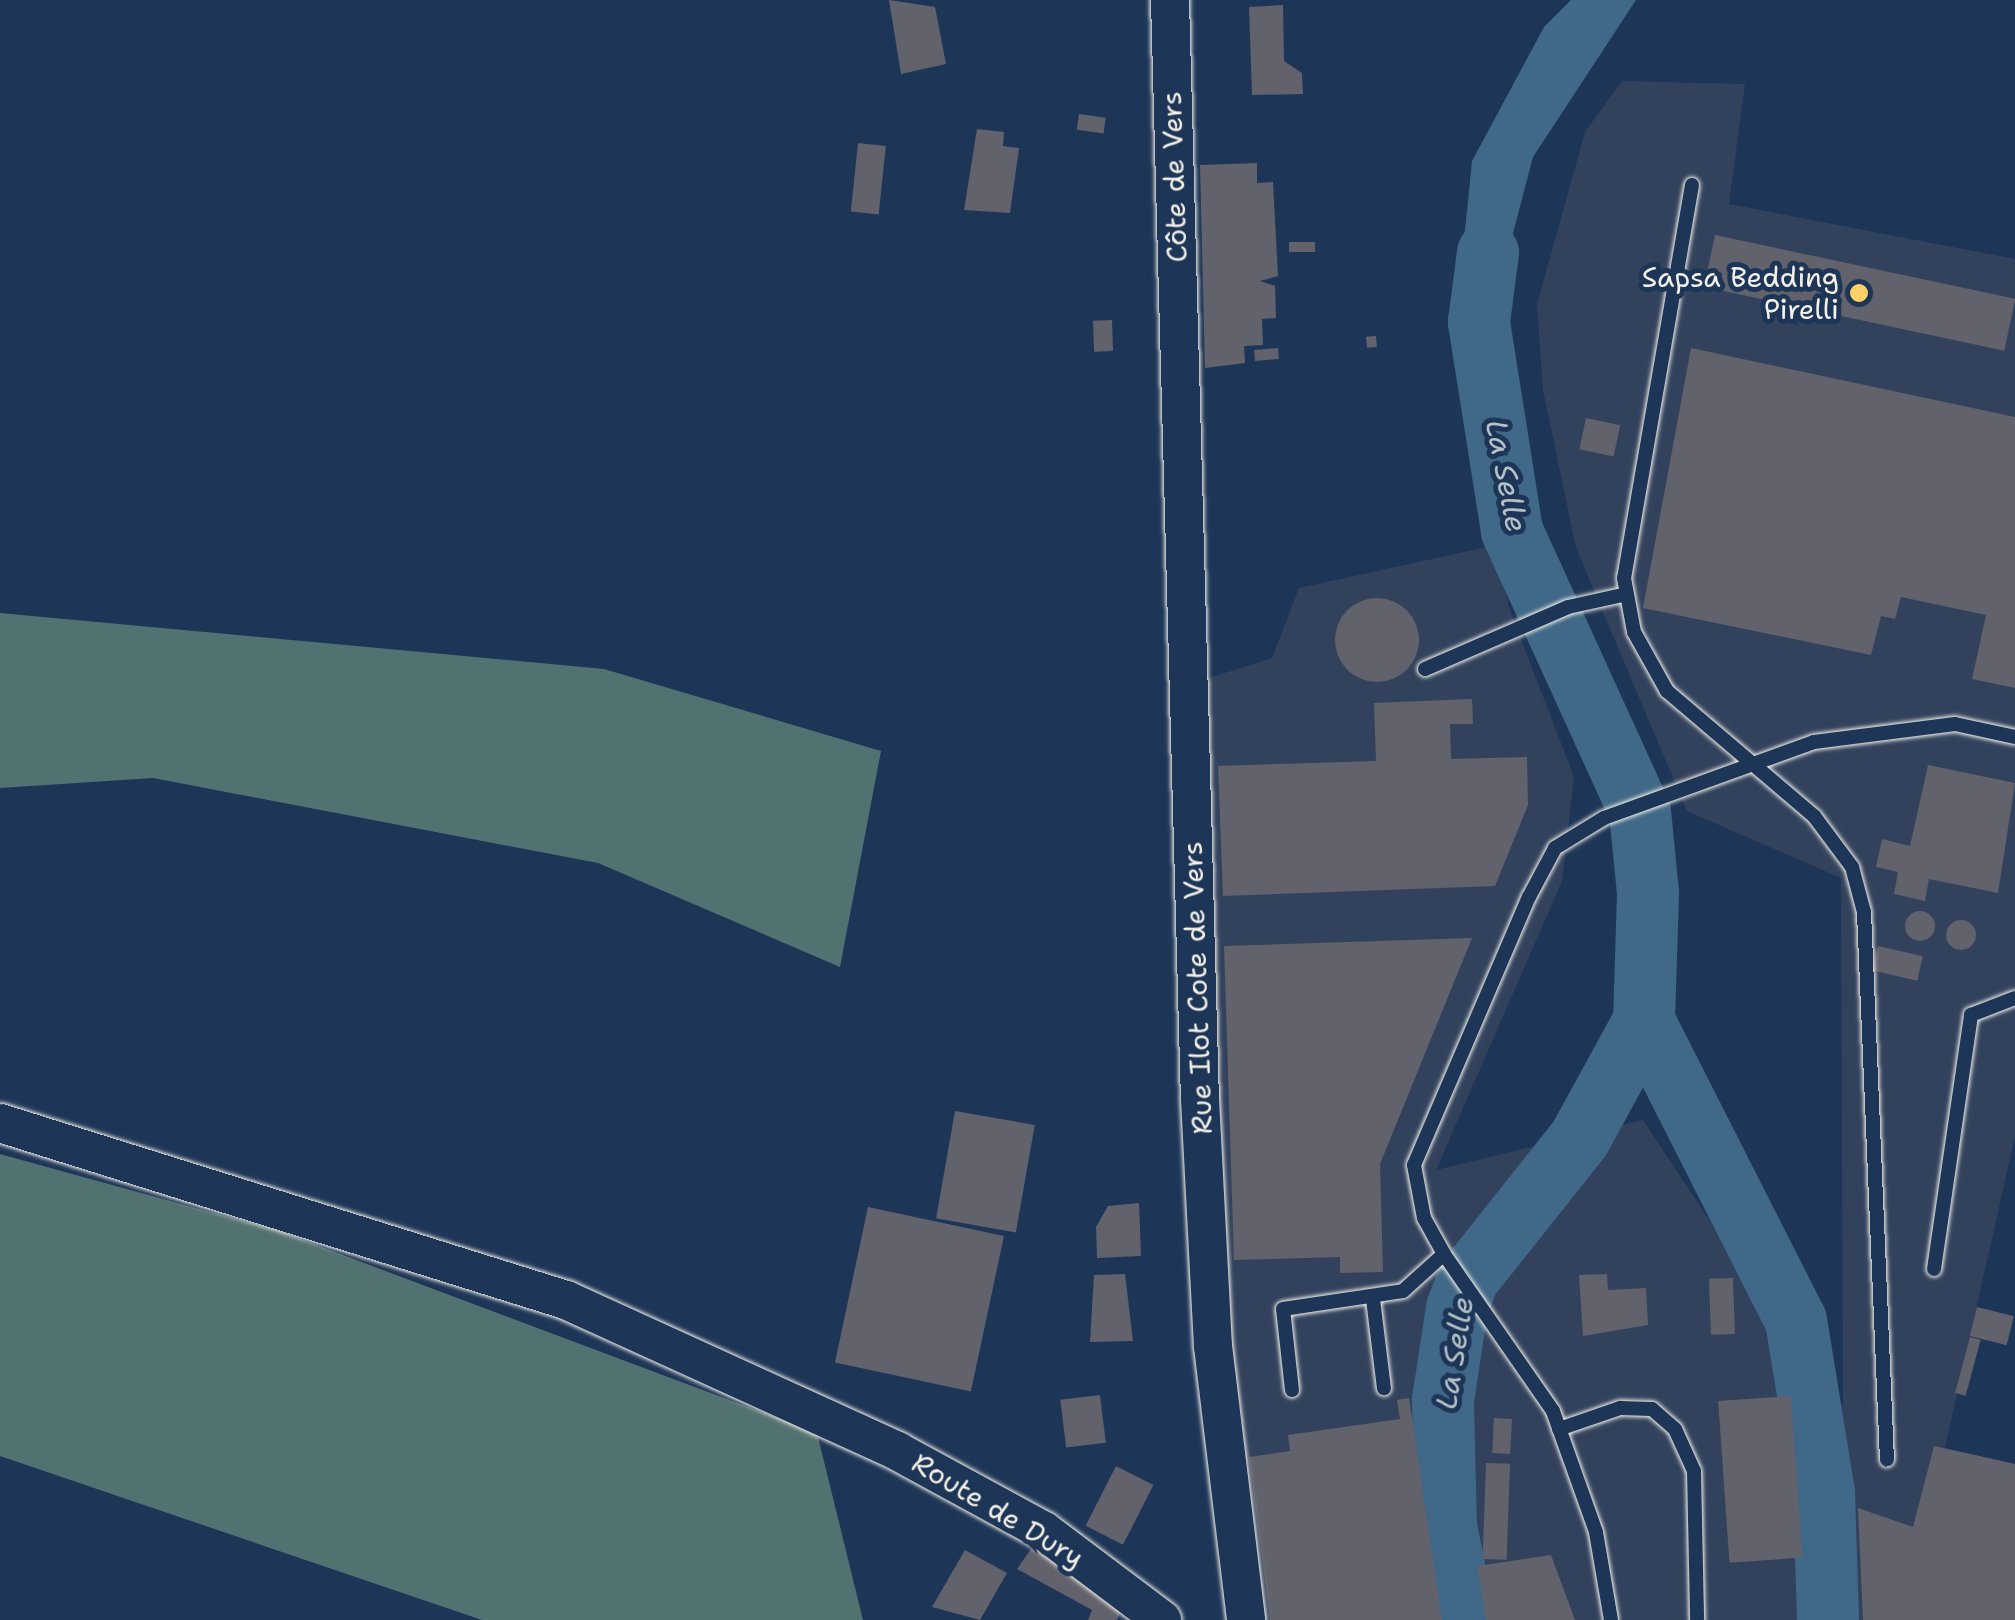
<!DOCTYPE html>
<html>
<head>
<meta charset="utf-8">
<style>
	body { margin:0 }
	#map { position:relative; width:2015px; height:1620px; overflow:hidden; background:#1d3557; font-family:"Shantell Sans",sans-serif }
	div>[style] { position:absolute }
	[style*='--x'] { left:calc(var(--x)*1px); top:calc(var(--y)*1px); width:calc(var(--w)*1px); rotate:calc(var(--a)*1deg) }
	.built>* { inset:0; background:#32425d }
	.green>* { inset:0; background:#527271 }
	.water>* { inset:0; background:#406888 }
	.river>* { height:62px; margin:-31px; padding:0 31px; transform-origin:31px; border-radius:31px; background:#406888 }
	.building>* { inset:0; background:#62626c; transform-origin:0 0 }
	.round { border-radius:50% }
	.roads { filter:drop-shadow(0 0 2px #f4f1e8) drop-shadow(0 0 2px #f4f1e8) }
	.lane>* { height:14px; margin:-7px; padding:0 7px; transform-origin:7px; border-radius:7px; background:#1d3557 }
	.secondary>* { height:38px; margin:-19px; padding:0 19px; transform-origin:19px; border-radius:19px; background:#1d3557 }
	.dots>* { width:28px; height:28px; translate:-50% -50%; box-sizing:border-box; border:5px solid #1d3557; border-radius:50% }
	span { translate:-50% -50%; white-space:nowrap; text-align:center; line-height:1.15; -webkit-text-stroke:10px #1d3557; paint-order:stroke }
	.street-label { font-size:28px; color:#f4f1e8 }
	.poi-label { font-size:28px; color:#f4f1e8 }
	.right { translate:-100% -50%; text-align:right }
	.water-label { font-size:30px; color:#b5c1c6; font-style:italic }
</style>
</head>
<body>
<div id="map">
	<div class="built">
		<i style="clip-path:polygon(1622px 81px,1745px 84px,1729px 204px,2015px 259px,2015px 1136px,1945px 1448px,2015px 1464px,2015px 1620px,1246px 1620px,1193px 683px,1272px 658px,1299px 588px,1496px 545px,1509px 608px,1574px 777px,1562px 881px,1436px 1170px,1643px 1120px,1776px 1321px,1784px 1376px,1843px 1405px,1841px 878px,1687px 811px,1576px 548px,1543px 390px,1537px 304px,1585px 132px)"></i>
	</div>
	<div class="green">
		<i style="clip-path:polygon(0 613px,604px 669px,881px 751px,840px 967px,598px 863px,153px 778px,0 788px)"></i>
		<i style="clip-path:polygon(0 1154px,279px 1231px,817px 1433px,863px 1620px,482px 1620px,0 1456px)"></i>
	</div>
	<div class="water">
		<i style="clip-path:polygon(1571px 0,1636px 0,1533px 157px,1507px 256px,1505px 338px,1454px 337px,1472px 161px,1544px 27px)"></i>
	</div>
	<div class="river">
		<i style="--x:1644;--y:1021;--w:335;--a:63.1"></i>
		<i style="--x:1796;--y:1320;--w:174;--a:80.8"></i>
		<i style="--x:1824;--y:1492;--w:128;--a:88.2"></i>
		<i style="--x:1465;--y:1620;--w:95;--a:-101.5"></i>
		<i style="--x:1446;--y:1527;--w:127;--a:-91.4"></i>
		<i style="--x:1443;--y:1400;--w:93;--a:-81.3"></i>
		<i style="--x:1457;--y:1308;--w:31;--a:-69"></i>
		<i style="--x:1468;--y:1279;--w:180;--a:-51.5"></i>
		<i style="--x:1580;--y:1138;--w:133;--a:-61.3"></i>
		<i style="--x:1644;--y:1021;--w:128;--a:-88.2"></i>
		<i style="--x:1648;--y:893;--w:81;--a:-95.6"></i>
		<i style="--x:1640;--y:812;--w:309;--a:-114.5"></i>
		<i style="--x:1512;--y:531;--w:212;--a:-99"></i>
		<i style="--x:1479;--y:322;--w:70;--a:-82.6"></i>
	</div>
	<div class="building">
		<i style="clip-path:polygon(889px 0,935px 7px,946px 64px,901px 74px)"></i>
		<i style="clip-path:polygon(1283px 5px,1284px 61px,1302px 73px,1303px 94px,1252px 95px,1249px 7px)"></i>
		<i style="left:1079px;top:114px;width:27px;height:16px;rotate:8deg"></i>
		<i style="clip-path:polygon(977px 129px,1004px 132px,1003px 146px,1019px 148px,1010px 213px,964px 210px)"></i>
		<i style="left:858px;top:143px;width:28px;height:69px;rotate:6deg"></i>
		<i style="clip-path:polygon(1257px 163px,1257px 183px,1273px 182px,1278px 276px,1260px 281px,1275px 286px,1276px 318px,1262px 319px,1263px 345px,1244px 346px,1245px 363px,1205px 368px,1200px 165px)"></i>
		<i style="left:1715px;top:235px;width:307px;height:53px;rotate:12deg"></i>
		<i style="left:1315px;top:242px;width:10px;height:26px;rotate:90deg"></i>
		<i style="left:1112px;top:320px;width:31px;height:19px;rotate:88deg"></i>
		<i style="left:1376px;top:336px;width:11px;height:10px;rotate:85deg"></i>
		<i style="left:1278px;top:348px;width:11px;height:24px;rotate:85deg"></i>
		<i style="clip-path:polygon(1691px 348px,2015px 417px,2015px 688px,1972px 679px,1986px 615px,1901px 597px,1895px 619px,1881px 616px,1871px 655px,1643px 608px)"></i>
		<i style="left:1586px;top:418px;width:35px;height:32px;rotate:12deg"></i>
		<i class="round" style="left:1335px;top:598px;width:84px;height:84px"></i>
		<i style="clip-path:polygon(1472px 699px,1473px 724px,1450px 724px,1451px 759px,1527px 757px,1528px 805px,1495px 886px,1223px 896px,1218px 766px,1376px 761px,1374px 703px)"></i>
		<i style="clip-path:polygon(1928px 765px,2015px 783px,1998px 893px,1929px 879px,1925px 901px,1894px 894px,1898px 872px,1876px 867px,1882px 839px,1910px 846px)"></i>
		<i class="round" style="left:1905px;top:911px;width:30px;height:30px"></i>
		<i class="round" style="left:1946px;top:920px;width:30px;height:30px"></i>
		<i style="clip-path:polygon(1472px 938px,1380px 1164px,1383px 1272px,1340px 1273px,1340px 1257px,1234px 1260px,1224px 946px)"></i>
		<i style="left:1878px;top:946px;width:46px;height:25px;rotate:13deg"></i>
		<i style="left:955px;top:1111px;width:81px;height:109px;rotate:10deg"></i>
		<i style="clip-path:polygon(1139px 1203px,1141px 1256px,1097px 1258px,1096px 1227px,1108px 1206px)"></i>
		<i style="left:868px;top:1207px;width:139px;height:159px;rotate:12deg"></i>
		<i style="clip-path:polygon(1125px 1274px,1133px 1341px,1090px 1342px,1094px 1275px)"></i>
		<i style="clip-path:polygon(1607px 1274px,1608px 1290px,1646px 1288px,1648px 1325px,1583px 1336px,1579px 1275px)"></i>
		<i style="left:1733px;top:1278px;width:56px;height:24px;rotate:88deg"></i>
		<i style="left:1977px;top:1307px;width:38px;height:30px;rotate:14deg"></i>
		<i style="left:1970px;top:1337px;width:11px;height:58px;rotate:15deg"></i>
		<i style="left:1100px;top:1395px;width:48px;height:40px;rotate:83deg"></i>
		<i style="left:1791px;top:1396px;width:162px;height:73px;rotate:86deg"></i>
		<i style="clip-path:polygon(1409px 1398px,1442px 1620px,1270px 1620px,1249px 1457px,1290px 1451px,1288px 1435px,1400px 1419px,1397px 1400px)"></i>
		<i style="left:1494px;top:1418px;width:18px;height:35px;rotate:3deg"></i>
		<i style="clip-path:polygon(1934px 1446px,2015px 1464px,2015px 1620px,1863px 1620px,1858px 1508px,1913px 1527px)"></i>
		<i style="left:1486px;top:1463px;width:24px;height:96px;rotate:2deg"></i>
		<i style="left:1116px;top:1466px;width:42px;height:67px;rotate:27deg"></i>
		<i style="clip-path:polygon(1033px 1546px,1123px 1605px,1117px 1620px,1088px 1620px,1092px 1610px,1017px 1569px)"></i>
		<i style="clip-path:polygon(965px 1550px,1007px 1573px,980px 1620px,932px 1607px)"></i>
		<i style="clip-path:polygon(1551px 1555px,1575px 1620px,1486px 1620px,1477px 1566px)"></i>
	</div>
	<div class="roads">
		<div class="lane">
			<i style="--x:1692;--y:185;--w:399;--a:99.8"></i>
			<i style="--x:1624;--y:578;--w:55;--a:79.5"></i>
			<i style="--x:1634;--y:632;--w:68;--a:60.8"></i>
			<i style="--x:1667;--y:691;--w:193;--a:40.4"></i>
			<i style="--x:1814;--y:816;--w:64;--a:53.3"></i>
			<i style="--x:1852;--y:867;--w:47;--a:75.1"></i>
			<i style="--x:1864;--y:912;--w:548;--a:87.6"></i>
			<i style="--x:1425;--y:669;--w:156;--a:-23.4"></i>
			<i style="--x:1568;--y:607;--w:60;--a:-12.4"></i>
			<i style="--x:1934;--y:1269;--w:257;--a:-81.7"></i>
			<i style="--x:1971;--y:1015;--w:47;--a:-21.1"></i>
			<i style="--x:1373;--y:1299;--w:90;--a:83"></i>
			<i style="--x:1292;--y:1390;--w:81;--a:-96.3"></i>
			<i style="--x:1283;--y:1309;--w:121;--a:-8.5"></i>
			<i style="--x:1403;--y:1291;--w:55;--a:-42.1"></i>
			<i style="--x:1559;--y:1429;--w:65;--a:-19"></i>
			<i style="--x:1620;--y:1408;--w:32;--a:2"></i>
			<i style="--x:1652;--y:1409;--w:30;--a:41"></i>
			<i style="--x:1675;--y:1429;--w:46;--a:65.7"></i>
			<i style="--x:1694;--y:1471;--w:149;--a:88.8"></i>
			<i style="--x:1611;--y:1620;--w:89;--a:-99.7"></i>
			<i style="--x:1596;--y:1532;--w:128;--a:-109.6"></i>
			<i style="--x:1553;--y:1411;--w:191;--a:-124.8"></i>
			<i style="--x:1444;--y:1254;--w:41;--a:-119.1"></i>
			<i style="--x:1424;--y:1218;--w:54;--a:-100.7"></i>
			<i style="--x:1414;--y:1165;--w:292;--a:-66.8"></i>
			<i style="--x:1529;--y:897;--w:55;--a:-62"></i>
			<i style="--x:1555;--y:848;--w:57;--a:-31.5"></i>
			<i style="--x:1604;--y:818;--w:223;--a:-19.9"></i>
			<i style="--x:1814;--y:742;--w:142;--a:-7.3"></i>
			<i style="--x:1955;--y:724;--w:61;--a:12.2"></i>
		</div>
		<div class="secondary">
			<i style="--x:1170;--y:0;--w:1099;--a:88.44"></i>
			<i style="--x:1200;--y:1099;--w:247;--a:87"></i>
			<i style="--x:1213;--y:1346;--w:276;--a:83.1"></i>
			<i style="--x:0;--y:1123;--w:593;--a:17.37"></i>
			<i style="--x:566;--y:1300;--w:364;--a:24.5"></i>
			<i style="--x:897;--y:1451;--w:167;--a:28.6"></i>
			<i style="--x:1044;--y:1531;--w:148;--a:37"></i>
		</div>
	</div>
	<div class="dots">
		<i style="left:1859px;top:293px;background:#ffd166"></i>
	</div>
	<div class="street-label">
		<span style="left:1174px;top:177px;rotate:-92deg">Côte de Vers</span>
		<span style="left:1197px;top:988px;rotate:-92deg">Rue Ilot Cote de Vers</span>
		<span style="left:998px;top:1510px;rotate:31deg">Route de Dury</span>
	</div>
	<div class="poi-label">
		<span class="right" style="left:1839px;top:293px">Sapsa Bedding<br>Pirelli</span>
	</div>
	<div class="water-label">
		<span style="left:1506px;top:476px;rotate:79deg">La Selle</span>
		<span style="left:1455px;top:1353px;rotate:-81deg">La Selle</span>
	</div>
</div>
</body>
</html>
